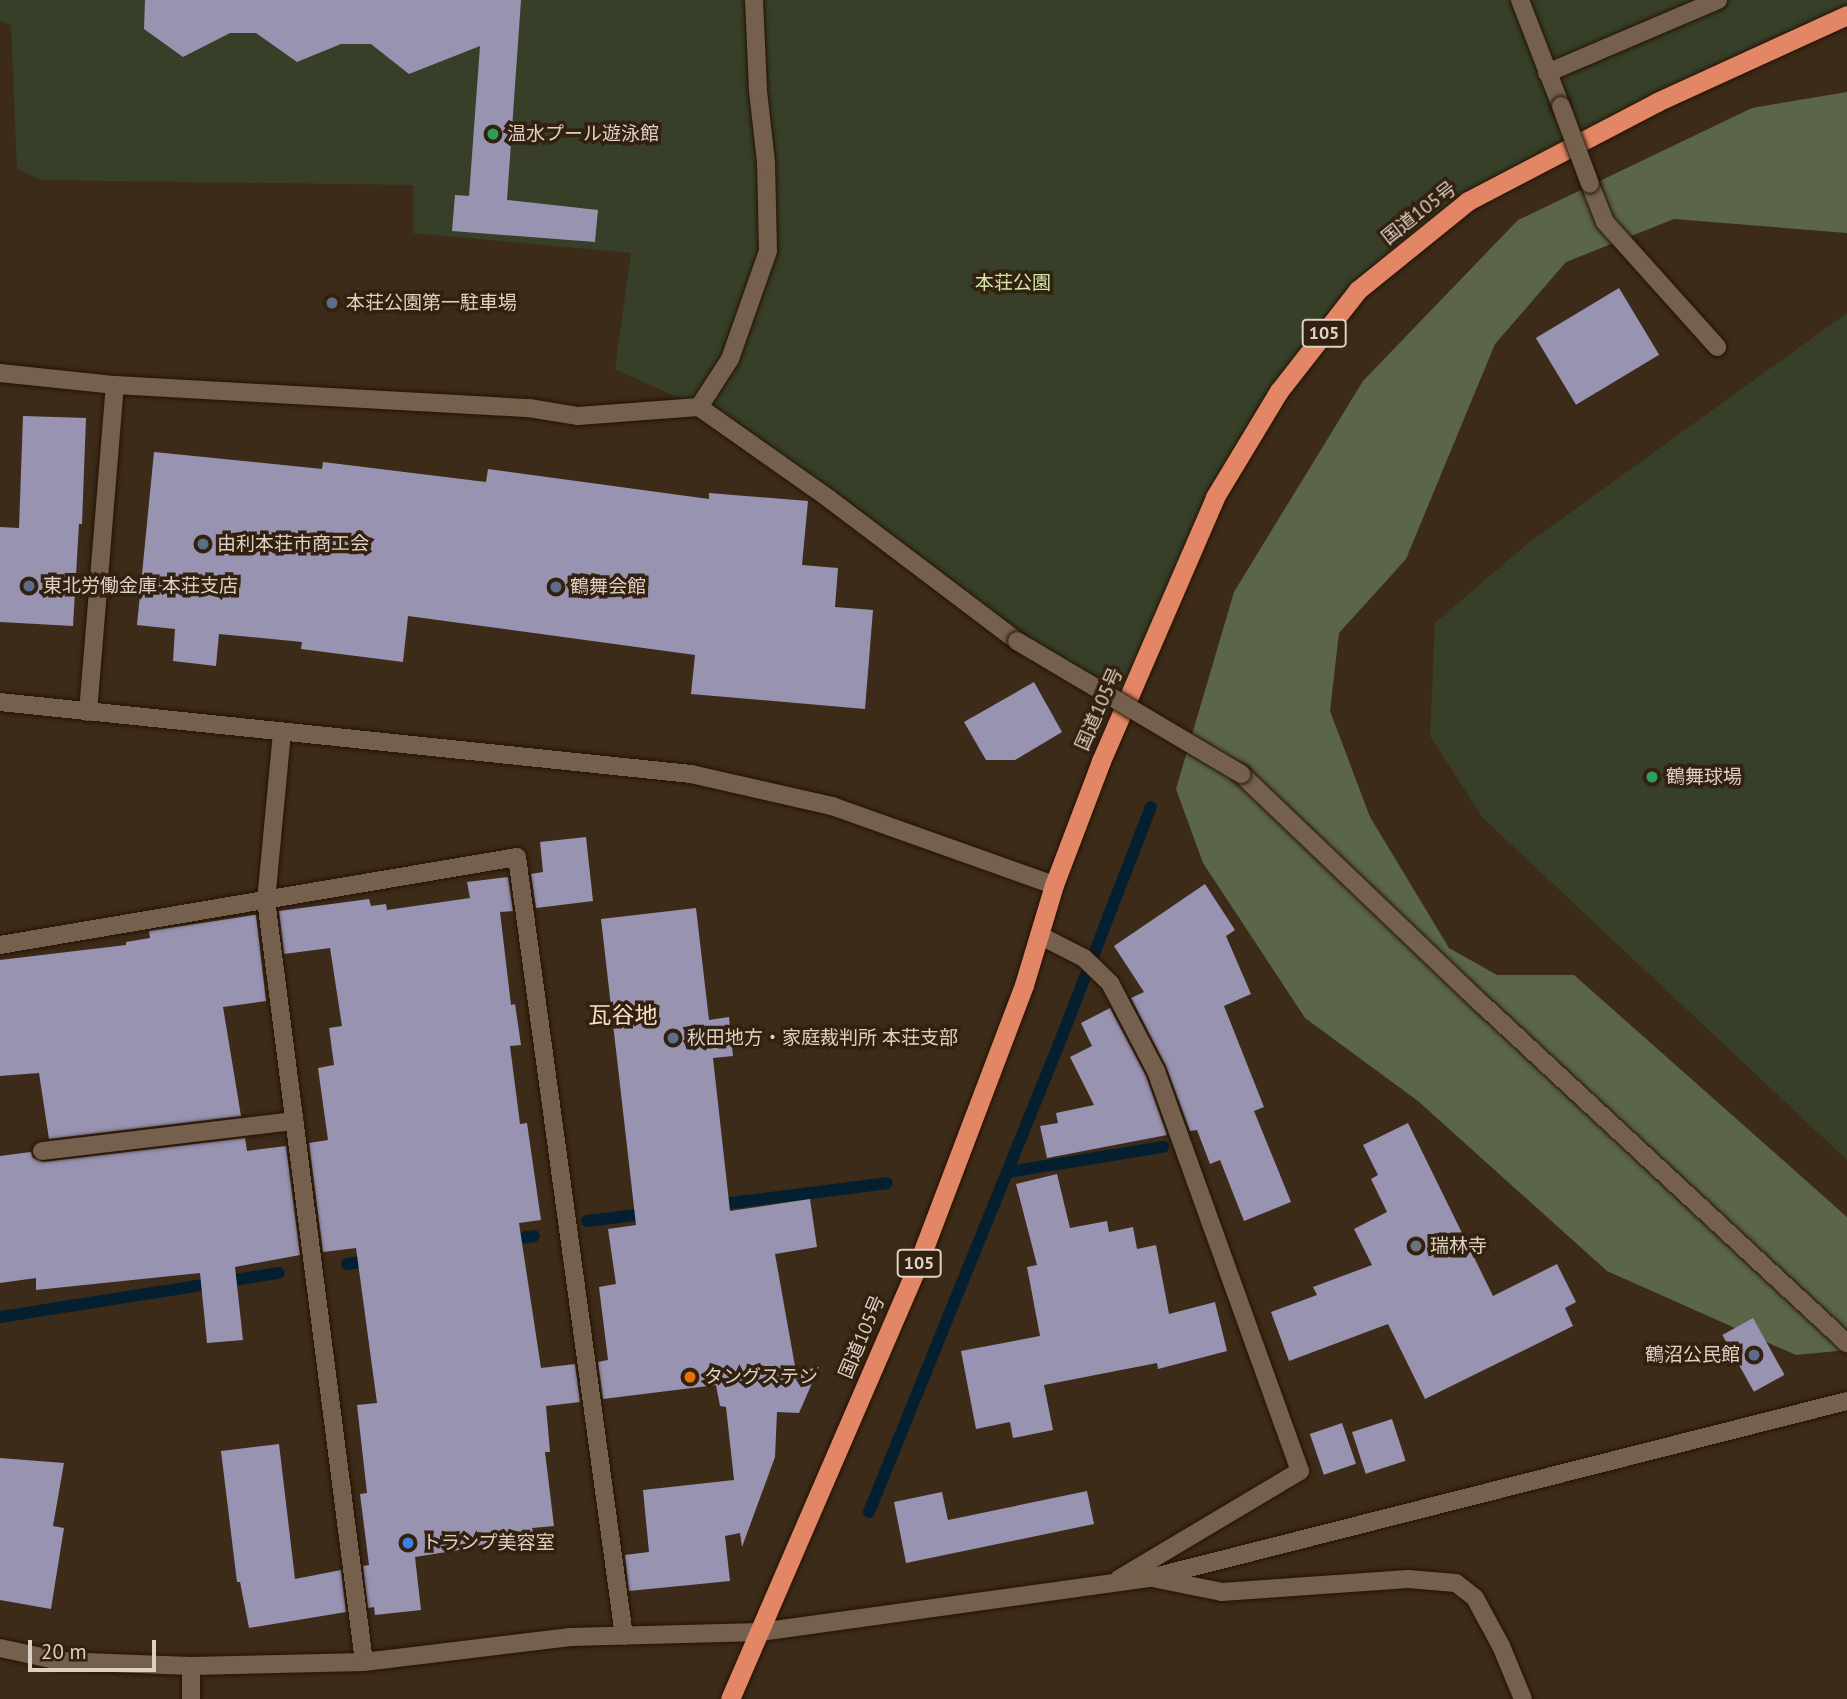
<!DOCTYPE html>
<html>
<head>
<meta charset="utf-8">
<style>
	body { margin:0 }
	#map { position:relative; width:1847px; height:1699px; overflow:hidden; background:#3d2b19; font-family:"PT Sans","Noto Sans JP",sans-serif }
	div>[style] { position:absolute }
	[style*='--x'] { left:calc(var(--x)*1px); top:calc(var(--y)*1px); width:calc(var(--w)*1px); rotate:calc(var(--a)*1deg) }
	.green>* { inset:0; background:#373f28 }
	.forest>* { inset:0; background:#5b6548 }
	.stream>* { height:12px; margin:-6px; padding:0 6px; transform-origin:6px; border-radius:6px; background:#041f30 }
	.building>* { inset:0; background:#9993b2; transform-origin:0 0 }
	.roads { filter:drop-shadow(0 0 2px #231303) drop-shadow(0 0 2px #231303) }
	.service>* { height:18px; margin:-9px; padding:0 9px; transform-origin:9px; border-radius:9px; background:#74604c }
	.minor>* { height:18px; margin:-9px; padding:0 9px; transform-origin:9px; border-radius:9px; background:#74604c }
	.tertiary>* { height:18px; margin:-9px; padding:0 9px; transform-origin:9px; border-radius:9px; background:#74604c }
	.trunk>* { height:19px; margin:-9.5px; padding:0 9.5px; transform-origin:9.5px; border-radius:9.5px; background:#e38666 }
	.bridges { filter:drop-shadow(0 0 2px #231303) drop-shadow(0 0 2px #231303) }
	.service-bridge>* { height:18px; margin:-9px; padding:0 9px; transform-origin:9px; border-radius:9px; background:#74604c }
	.minor-bridge>* { height:18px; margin:-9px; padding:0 9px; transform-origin:9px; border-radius:9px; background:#74604c }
	.dots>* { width:19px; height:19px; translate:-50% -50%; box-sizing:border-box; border:4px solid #32210f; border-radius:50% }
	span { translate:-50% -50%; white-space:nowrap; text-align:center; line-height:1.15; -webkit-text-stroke:7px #32210f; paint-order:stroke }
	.shield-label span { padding:2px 5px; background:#32210f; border:2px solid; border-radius:5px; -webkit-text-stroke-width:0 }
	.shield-label { font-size:18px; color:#ddd1c6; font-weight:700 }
	.poi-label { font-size:19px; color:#ddd1c6 }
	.left { translate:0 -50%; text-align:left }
	.right { translate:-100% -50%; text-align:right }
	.street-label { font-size:19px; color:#ddd1c6 }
	.park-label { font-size:19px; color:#d1e5ad }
	.quarter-label { font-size:23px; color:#f7dfc9 }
	.scale { position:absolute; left:28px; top:1640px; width:128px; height:32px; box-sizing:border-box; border:4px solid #ddd1c6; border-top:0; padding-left:9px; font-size:21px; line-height:24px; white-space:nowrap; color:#ddd1c6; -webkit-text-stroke:5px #32210f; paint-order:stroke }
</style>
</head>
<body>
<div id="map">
	<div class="green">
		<i style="clip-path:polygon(0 0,1847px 0,1847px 15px,1468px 201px,1358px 290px,1215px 496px,1126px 704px,1017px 641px,699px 407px,615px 369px,631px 253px,413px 233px,413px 185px,42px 180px,17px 169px,11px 24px,0 21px)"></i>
		<i style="clip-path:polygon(1847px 313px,1847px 1160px,1483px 818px,1430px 736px,1435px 623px,1527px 544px)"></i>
	</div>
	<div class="forest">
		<i style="clip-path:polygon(1847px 92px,1847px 233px,1674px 219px,1566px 262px,1495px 344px,1406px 559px,1339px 633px,1330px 711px,1370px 817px,1449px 948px,1497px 975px,1574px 975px,1847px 1217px,1847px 1350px,1796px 1355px,1607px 1271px,1418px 1101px,1305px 1018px,1203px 863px,1176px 789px,1234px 592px,1363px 381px,1518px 220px,1752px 108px)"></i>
	</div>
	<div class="stream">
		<i style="--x:1008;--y:1172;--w:157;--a:-9.2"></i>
		<i style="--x:714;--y:1205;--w:174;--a:-7.2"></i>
		<i style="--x:587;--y:1221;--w:64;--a:-7.1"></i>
		<i style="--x:506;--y:1240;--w:28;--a:-8"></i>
		<i style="--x:347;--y:1264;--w:27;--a:-8"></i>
		<i style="--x:0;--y:1317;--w:282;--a:-9"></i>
		<i style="--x:869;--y:1512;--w:505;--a:-67.9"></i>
		<i style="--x:1059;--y:1044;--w:254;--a:-68.8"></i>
	</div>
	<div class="building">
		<i style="clip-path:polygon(145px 0,521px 0,507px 200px,598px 210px,595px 242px,452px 231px,455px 195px,469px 196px,480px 46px,409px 74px,371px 44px,341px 44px,297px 62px,256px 33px,230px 33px,183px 57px,144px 29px)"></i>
		<i style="left:1619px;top:288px;width:78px;height:97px;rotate:59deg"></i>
		<i style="clip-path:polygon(23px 416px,86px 418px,82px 524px,79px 524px,73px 626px,0 622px,0 527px,19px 528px)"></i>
		<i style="clip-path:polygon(154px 452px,322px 469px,323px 462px,486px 482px,488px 469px,709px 499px,709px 493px,808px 501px,802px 565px,838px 568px,835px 607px,873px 610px,865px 709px,691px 694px,695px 655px,408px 616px,403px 662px,301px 649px,302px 642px,219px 634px,216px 666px,173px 661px,175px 629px,137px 625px)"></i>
		<i style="clip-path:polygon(1034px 682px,1062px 732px,1015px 760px,986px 760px,964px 722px)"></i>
		<i style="clip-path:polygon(586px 837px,593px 901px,536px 908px,531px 874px,543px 872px,540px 842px)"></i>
		<i style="clip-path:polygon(508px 877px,513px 911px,500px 912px,511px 1005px,515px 1004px,521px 1045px,510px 1046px,520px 1124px,527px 1123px,541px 1220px,519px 1223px,541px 1368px,575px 1364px,580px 1402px,546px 1406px,550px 1452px,545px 1452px,554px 1526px,532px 1528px,534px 1538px,415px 1557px,421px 1610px,375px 1615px,374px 1607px,368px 1608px,363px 1566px,369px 1565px,360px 1494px,367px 1493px,357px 1405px,377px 1403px,356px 1248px,323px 1252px,309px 1143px,328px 1140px,318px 1068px,334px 1065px,329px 1028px,342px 1026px,330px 948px,284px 954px,279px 911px,369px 899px,371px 906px,386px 904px,387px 910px,470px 898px,467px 882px)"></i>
		<i style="clip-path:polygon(1205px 884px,1235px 930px,1226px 936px,1251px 994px,1224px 1006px,1264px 1107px,1254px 1111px,1291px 1202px,1244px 1221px,1220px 1160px,1210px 1164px,1197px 1130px,1190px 1131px,1166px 1066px,1131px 998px,1144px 992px,1114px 946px)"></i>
		<i style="clip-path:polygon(696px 908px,709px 1020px,729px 1017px,733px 1056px,713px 1058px,730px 1211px,810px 1199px,817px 1247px,775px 1254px,796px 1372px,819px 1367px,799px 1413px,777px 1412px,775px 1457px,742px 1547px,740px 1533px,725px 1536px,730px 1581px,629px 1591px,625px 1555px,649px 1552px,643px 1490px,734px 1480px,726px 1407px,720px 1406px,716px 1385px,603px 1399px,598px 1362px,608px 1360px,599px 1287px,616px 1284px,608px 1229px,636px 1225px,601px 919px)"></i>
		<i style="clip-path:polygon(254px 915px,256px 915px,266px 1001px,223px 1007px,241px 1116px,49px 1139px,39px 1073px,0 1076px,0 960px,126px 945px,126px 942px,150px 938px,149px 931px)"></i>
		<i style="clip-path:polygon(1110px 1008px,1146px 1076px,1167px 1135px,1047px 1158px,1040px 1126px,1058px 1123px,1056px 1113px,1094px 1105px,1070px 1057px,1092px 1046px,1081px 1023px)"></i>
		<i style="clip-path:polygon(1408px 1123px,1493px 1296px,1557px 1264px,1576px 1302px,1565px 1308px,1573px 1326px,1425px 1399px,1388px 1324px,1289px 1361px,1271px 1312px,1317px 1295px,1313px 1287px,1372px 1265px,1354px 1229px,1387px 1212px,1371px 1179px,1378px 1175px,1363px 1145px)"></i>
		<i style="clip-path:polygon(245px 1138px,247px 1151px,286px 1146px,300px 1255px,235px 1267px,243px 1340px,207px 1343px,200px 1273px,36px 1290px,36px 1278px,0 1283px,0 1156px,31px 1152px,33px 1158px,43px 1162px)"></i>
		<i style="clip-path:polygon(1057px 1174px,1070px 1228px,1107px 1221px,1109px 1232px,1133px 1227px,1137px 1249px,1156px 1245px,1169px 1314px,1215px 1302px,1227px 1351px,1158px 1369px,1157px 1363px,1044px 1385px,1053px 1430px,1013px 1438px,1010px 1422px,976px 1429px,961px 1351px,1040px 1336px,1027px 1267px,1037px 1265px,1016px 1184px)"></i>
		<i style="left:1753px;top:1318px;width:65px;height:35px;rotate:61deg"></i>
		<i style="left:1392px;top:1419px;width:44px;height:42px;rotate:72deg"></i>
		<i style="left:1342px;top:1423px;width:43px;height:34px;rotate:71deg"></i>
		<i style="clip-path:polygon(279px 1444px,295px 1579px,341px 1570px,346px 1612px,249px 1628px,240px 1582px,237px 1582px,221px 1451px)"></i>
		<i style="clip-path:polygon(0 1458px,64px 1463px,53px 1526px,64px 1528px,51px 1609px,0 1600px)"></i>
		<i style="clip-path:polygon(1087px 1491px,1094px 1524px,906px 1563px,894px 1502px,942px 1492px,948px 1520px)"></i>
	</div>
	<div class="roads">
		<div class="service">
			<i style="--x:1520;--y:0;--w:114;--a:68.9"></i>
			<i style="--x:1547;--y:73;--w:186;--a:-23.1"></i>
			<i style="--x:1590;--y:184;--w:41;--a:68.5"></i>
			<i style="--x:1605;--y:222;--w:168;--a:48.1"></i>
			<i style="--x:699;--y:407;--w:57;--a:-57.1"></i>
			<i style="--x:730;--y:359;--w:114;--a:-70.6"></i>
			<i style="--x:768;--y:251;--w:89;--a:-91.3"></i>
			<i style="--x:766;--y:162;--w:71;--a:-96.4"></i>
			<i style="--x:758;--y:91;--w:91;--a:-92.5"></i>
		</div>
		<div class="minor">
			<i style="--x:0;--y:373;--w:116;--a:6"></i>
			<i style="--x:115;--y:385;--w:415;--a:3.2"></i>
			<i style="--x:529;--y:408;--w:50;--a:9.3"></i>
			<i style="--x:578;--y:416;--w:121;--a:-4.3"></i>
			<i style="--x:699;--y:407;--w:158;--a:35.2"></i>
			<i style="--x:828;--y:498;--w:237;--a:37.1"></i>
			<i style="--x:88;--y:712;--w:328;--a:-85.3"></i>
			<i style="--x:282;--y:732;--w:169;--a:95.4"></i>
			<i style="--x:266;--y:900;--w:768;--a:82.67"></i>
			<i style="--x:1241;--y:774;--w:335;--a:43.7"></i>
			<i style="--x:1483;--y:1005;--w:497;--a:42.9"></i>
			<i style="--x:1039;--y:935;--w:51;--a:27.1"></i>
			<i style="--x:1084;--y:958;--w:36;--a:44"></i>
			<i style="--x:1110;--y:983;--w:99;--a:62.4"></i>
			<i style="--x:1156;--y:1071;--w:425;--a:70.2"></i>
			<i style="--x:1300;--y:1471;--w:211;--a:149.2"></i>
			<i style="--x:0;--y:945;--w:524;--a:-9.66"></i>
			<i style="--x:517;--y:857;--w:786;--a:82.18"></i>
			<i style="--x:42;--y:1151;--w:254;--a:-6.8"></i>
			<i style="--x:1157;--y:1579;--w:66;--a:11.3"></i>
			<i style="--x:1222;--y:1592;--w:186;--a:-4"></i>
			<i style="--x:1408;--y:1579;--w:48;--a:4.8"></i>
			<i style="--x:1456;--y:1583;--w:24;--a:38"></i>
			<i style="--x:1475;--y:1598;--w:55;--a:61.6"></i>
			<i style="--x:1501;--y:1646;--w:57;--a:67.5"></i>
			<i style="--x:0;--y:1648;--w:61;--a:12.2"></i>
			<i style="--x:60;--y:1661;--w:131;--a:2.2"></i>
			<i style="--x:191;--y:1666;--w:173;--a:-1.3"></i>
			<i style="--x:364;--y:1662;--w:208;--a:-6.9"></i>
			<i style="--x:570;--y:1637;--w:190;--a:-1.5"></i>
			<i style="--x:760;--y:1632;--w:394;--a:-7.9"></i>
			<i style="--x:1150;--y:1578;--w:719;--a:-14.25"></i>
			<i style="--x:191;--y:1666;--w:33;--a:90"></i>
		</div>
		<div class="tertiary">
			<i style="--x:0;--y:702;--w:695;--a:5.95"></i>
			<i style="--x:691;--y:774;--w:145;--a:12.8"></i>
			<i style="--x:832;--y:806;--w:236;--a:19.6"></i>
		</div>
		<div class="trunk">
			<i style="--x:730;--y:1699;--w:474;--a:-66.6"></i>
			<i style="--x:918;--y:1264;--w:298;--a:-69.2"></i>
			<i style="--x:1024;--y:985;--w:104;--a:-73.3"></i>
			<i style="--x:1054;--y:885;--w:133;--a:-69.2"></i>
			<i style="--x:1101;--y:761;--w:288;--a:-66.6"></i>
			<i style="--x:1215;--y:497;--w:124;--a:-58.9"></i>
			<i style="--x:1279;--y:391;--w:128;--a:-52"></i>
			<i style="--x:1358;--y:290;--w:141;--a:-39"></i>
			<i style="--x:1468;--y:201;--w:213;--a:-27.6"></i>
			<i style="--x:1657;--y:102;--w:209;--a:-24.6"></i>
		</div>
	</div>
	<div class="bridges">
		<div class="service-bridge">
			<i style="--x:1561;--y:106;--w:83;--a:69.6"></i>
		</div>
		<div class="minor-bridge">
			<i style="--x:1017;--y:641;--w:261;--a:30.7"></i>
		</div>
	</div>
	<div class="dots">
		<i style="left:493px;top:134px;background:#2e9e5b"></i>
		<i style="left:332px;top:303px;background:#5c6f8a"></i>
		<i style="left:203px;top:544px;background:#5c6f8a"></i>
		<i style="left:29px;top:586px;background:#5c6f8a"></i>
		<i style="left:556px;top:587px;background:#5c6f8a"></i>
		<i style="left:1652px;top:777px;background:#2e9e5b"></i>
		<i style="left:673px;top:1038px;background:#5c6f8a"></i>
		<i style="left:1416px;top:1246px;background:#6b7280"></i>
		<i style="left:1754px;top:1355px;background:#5c6f8a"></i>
		<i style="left:690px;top:1377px;background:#e8710a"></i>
		<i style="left:408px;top:1543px;background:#3f7fe0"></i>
	</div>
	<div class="shield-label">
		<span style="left:1324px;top:333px">105</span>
		<span style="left:919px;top:1263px">105</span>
	</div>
	<div class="poi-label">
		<span class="left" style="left:507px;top:134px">温水プール遊泳館</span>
		<span class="left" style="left:346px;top:303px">本荘公園第一駐車場</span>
		<span class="left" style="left:217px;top:544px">由利本荘市商工会</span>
		<span class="left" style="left:43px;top:586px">東北労働金庫 本荘支店</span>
		<span class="left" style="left:570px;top:587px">鶴舞会館</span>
		<span class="left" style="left:1666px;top:777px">鶴舞球場</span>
		<span class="left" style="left:687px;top:1038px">秋田地方・家庭裁判所 本荘支部</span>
		<span class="left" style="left:1430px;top:1246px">瑞林寺</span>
		<span class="right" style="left:1740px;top:1355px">鶴沼公民館</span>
		<span class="left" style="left:704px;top:1377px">タングステン</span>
		<span class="left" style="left:422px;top:1543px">トランプ美容室</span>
	</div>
	<div class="street-label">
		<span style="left:1419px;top:213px;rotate:-38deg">国道105号</span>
		<span style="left:1099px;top:709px;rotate:-66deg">国道105号</span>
		<span style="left:862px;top:1337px;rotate:-67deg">国道105号</span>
	</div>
	<div class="park-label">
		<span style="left:1013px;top:283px">本荘公園</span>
	</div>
	<div class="quarter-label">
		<span style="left:623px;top:1015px">瓦谷地</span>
	</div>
	<div class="scale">20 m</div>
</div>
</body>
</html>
